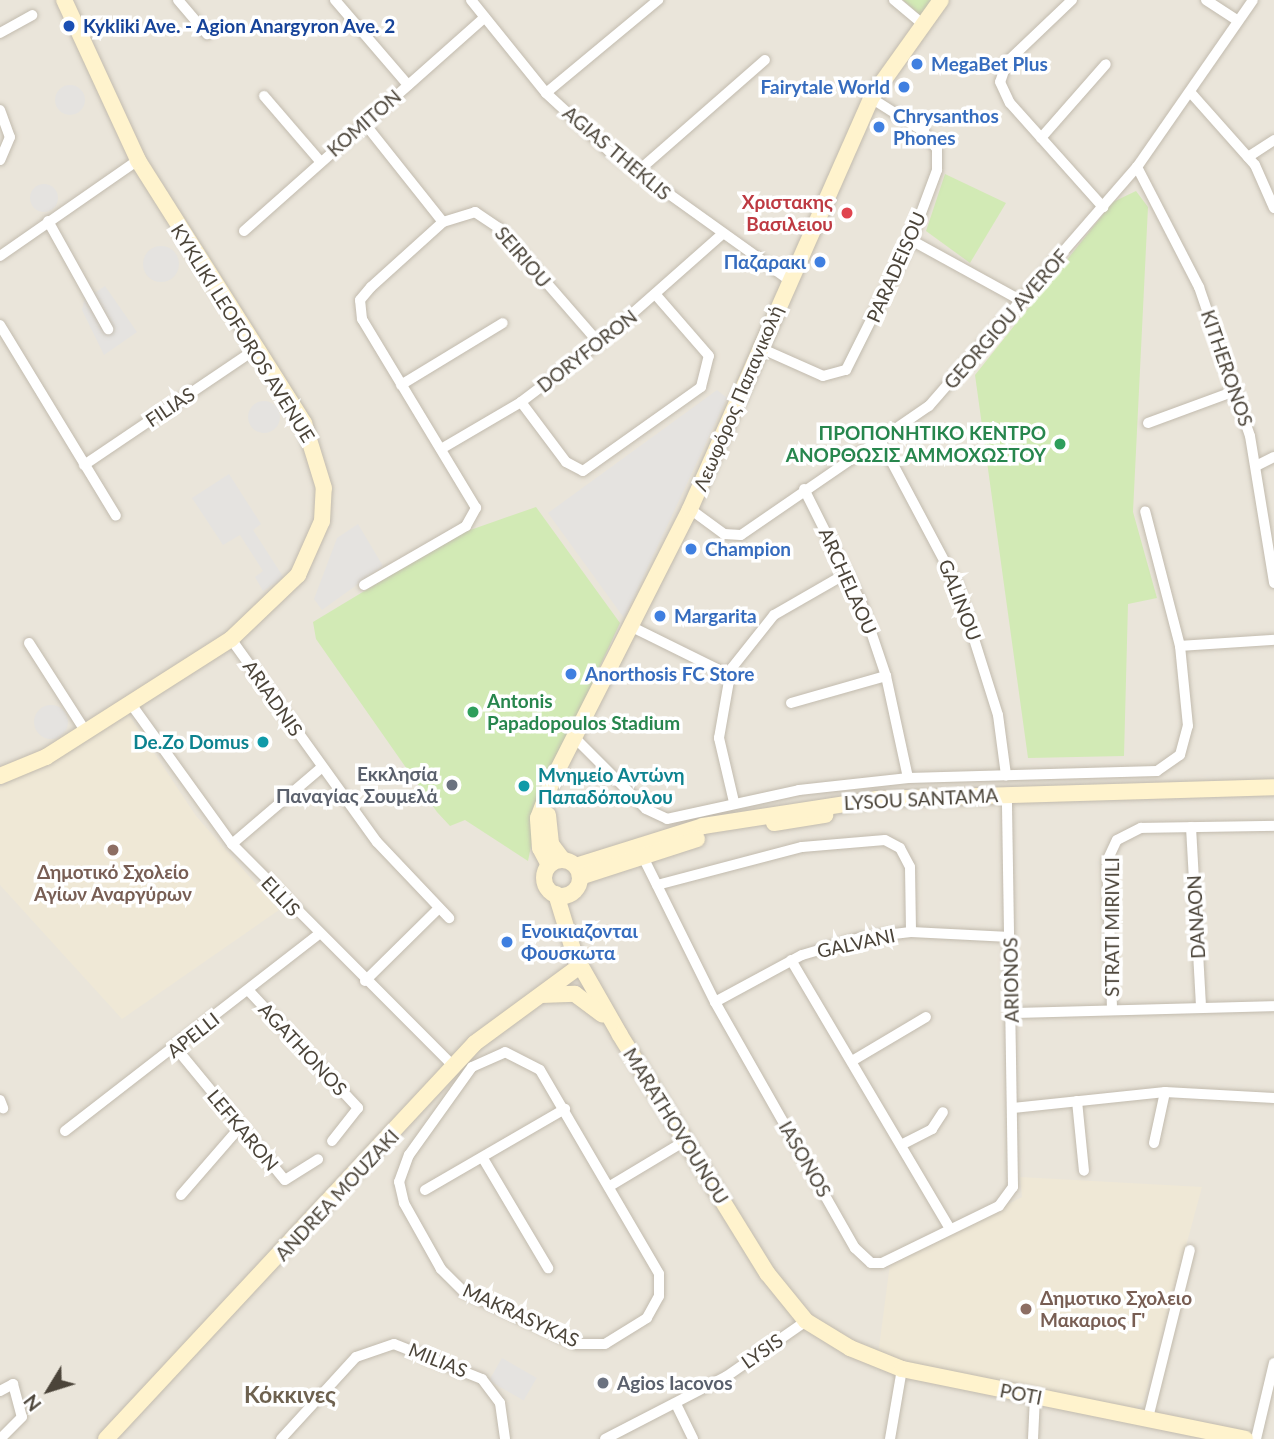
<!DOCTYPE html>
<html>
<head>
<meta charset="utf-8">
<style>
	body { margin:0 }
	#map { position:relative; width:1274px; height:1439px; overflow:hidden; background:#f6f3ec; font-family:Lato,sans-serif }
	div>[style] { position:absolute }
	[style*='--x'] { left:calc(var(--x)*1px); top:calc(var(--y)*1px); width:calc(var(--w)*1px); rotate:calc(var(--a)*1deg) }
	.residential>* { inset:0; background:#eae5da; transform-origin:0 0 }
	.education>* { inset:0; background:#efe8d6 }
	.green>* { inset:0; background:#d2eab5 }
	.parking>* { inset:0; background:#e5e3e0; transform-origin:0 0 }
	.round { border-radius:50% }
	.roads { filter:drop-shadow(0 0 2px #c2bbae) drop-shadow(0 0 2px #c2bbae) }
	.street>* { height:10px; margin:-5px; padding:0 5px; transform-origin:5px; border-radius:5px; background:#fff }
	.secondary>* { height:16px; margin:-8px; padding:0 8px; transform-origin:8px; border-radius:8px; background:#fff3cd }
	.secondary>.ring { margin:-8px; padding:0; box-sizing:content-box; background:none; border:16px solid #fff3cd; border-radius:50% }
	.dots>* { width:19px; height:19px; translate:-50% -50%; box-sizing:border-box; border:4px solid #fff; border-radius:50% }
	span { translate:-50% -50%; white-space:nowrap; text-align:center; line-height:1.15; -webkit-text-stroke:7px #fff; paint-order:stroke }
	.transit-label { font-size:19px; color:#164399; font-weight:700 }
	.left { translate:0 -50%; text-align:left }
	.shop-label { font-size:19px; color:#366cbe; font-weight:700 }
	.right { translate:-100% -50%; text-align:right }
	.street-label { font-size:19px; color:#4b4439 }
	.health-label { font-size:19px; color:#be3a42; font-weight:700 }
	.leisure-label { font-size:19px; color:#27864d; font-weight:700 }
	.culture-label { font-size:19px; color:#0d838f; font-weight:700 }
	.worship-label { font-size:19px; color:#5b616d; font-weight:700 }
	.education-label { font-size:19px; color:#785e54; font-weight:700 }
	.quarter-label { font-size:23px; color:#6e6250; font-weight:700 }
	.north { position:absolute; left:14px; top:1355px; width:70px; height:70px; -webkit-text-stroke:5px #fff; paint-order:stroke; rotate:232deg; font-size:19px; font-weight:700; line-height:28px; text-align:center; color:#4b4439 }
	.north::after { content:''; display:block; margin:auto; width:24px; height:32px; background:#4b4439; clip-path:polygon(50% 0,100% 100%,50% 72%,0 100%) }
</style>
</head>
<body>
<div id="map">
	<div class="residential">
		<i style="left:0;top:0;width:1274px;height:1439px"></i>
	</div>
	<div class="education">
		<i style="clip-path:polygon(129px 715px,196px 816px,279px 910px,122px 1019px,0 885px,0 787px)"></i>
		<i style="clip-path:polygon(1020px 1177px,1202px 1187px,1144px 1401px,1130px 1411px,878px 1355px,890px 1264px,1022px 1197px)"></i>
	</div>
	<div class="green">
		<i style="clip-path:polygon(903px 0,933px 0,921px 16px)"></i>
		<i style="clip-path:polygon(945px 174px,1006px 203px,970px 263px,926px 231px)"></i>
		<i style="clip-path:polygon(1136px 191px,1148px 207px,1133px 512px,1157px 598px,1128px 604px,1124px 756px,1028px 758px,975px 375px,1113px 202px)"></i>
		<i style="clip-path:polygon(536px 507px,620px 623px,542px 791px,528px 861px,465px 820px,450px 826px,437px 812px,316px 639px,313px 622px,459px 534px)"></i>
	</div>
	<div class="parking">
		<i class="round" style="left:55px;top:85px;width:30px;height:30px"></i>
		<i class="round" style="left:30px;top:184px;width:28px;height:28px"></i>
		<i class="round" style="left:143px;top:246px;width:36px;height:36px"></i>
		<i style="clip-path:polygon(105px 286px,137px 332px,104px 355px,82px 310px,84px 300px)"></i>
		<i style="clip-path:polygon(717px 390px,727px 398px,624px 618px,548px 513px)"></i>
		<i class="round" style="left:248px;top:401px;width:32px;height:32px"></i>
		<i style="clip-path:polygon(229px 474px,261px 524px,253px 530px,284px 578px,263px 591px,255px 577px,263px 571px,240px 535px,223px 545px,192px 498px)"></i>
		<i style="clip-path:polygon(358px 524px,383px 566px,322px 610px,314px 599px,337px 538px)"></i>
		<i class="round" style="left:34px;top:705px;width:34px;height:34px"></i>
		<i style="left:502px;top:1358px;width:40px;height:26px;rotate:30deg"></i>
	</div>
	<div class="roads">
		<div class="street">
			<i style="--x:178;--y:0;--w:45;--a:49.5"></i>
			<i style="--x:335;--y:0;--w:112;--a:49.3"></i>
			<i style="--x:471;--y:0;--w:119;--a:51.1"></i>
			<i style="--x:546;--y:93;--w:86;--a:42.6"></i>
			<i style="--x:609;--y:151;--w:221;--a:35.6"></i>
			<i style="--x:894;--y:0;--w:35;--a:40"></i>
			<i style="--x:1072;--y:0;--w:90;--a:136.4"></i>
			<i style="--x:1007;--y:62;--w:21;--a:109"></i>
			<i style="--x:1000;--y:82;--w:23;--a:65"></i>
			<i style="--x:1010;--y:103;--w:140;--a:48.2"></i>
			<i style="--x:1206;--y:0;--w:38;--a:33"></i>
			<i style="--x:0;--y:33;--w:37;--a:-29"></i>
			<i style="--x:546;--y:93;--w:146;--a:-39.7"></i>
			<i style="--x:1191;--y:93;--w:96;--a:48.4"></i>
			<i style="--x:1255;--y:165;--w:47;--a:66.2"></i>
			<i style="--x:264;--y:96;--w:86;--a:49.3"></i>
			<i style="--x:0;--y:110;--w:29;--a:70"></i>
			<i style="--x:10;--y:137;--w:25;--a:113"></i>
			<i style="--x:365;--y:124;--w:125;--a:51.5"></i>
			<i style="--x:1041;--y:138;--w:98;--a:-48.7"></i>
			<i style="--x:1248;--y:157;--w:31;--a:-33"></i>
			<i style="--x:1137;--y:167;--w:135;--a:62.7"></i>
			<i style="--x:1199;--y:287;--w:157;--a:71.1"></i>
			<i style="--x:1250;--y:436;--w:149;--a:80.7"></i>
			<i style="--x:637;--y:172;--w:170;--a:-41.2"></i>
			<i style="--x:48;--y:221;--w:124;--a:60.9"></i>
			<i style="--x:244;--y:231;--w:322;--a:-41.6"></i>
			<i style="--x:911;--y:240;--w:127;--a:28.8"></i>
			<i style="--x:0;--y:256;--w:168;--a:-34.8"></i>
			<i style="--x:0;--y:325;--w:223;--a:58.7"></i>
			<i style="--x:758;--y:347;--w:71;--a:24"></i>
			<i style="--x:823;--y:376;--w:24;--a:-15"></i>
			<i style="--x:846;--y:370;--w:145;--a:-63.4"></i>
			<i style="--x:911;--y:240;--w:75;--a:-69.6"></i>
			<i style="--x:937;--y:170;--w:21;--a:-90"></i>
			<i style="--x:937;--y:149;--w:23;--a:-128"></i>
			<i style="--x:923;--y:131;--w:62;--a:-147.6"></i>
			<i style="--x:401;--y:385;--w:119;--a:-31.3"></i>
			<i style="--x:521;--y:402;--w:75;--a:53.1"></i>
			<i style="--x:566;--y:462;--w:19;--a:28"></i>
			<i style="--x:583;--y:471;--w:145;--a:-35.4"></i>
			<i style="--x:701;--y:387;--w:32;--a:-76"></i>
			<i style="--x:709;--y:356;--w:81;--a:-131"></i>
			<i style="--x:1148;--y:423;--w:93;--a:-20.2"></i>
			<i style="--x:879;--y:438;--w:166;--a:62"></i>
			<i style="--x:957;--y:585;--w:136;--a:72.5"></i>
			<i style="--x:998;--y:715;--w:61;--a:82.4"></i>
			<i style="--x:441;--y:449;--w:93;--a:-30.4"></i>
			<i style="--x:521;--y:402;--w:98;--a:-37.1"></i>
			<i style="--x:599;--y:343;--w:162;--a:-41.5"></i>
			<i style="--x:84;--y:465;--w:207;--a:-34"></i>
			<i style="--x:1256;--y:466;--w:20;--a:-27"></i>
			<i style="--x:804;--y:489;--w:130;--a:63.4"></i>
			<i style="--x:862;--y:605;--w:75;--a:71.3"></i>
			<i style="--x:886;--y:676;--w:104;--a:77.8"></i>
			<i style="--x:690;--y:509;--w:42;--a:36.3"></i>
			<i style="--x:724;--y:534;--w:17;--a:3"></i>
			<i style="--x:741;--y:535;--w:228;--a:-34.5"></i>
			<i style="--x:929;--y:406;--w:317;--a:-49"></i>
			<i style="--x:1137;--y:167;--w:203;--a:-55.2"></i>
			<i style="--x:364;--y:585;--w:118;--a:-30"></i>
			<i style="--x:466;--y:526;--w:21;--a:-61"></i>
			<i style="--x:476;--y:508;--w:221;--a:-121.1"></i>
			<i style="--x:362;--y:319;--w:19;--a:-96"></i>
			<i style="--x:360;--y:300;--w:17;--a:-50"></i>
			<i style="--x:371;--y:287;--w:97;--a:-42.1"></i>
			<i style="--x:443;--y:222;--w:34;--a:-17"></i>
			<i style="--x:475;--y:212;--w:29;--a:34"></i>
			<i style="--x:499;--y:228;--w:152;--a:49"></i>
			<i style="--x:632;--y:627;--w:108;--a:26.3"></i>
			<i style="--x:231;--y:639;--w:250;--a:54.3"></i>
			<i style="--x:377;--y:842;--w:105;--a:46.5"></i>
			<i style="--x:29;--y:643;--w:106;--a:57.4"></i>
			<i style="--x:1180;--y:646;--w:94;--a:-3.7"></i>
			<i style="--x:791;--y:703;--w:99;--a:-15.9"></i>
			<i style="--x:131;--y:704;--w:173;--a:54.2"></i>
			<i style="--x:232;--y:844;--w:316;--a:45.1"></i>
			<i style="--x:575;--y:738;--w:100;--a:45"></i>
			<i style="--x:646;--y:809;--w:23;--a:25"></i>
			<i style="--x:667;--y:819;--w:135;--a:-12.4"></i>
			<i style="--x:799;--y:790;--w:110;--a:-6.3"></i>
			<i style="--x:908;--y:778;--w:249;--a:-1.6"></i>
			<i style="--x:1157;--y:771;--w:28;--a:-35"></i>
			<i style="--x:1180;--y:755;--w:30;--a:-75"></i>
			<i style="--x:1188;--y:726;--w:80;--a:-95.7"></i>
			<i style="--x:1180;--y:646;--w:139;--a:-104.5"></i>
			<i style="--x:734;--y:802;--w:66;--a:-103.2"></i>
			<i style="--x:719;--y:738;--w:70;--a:-80.1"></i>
			<i style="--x:731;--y:669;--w:69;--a:-51.5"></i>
			<i style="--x:774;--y:615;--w:84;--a:-29.9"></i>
			<i style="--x:1191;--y:827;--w:179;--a:86.8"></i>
			<i style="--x:232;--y:844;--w:118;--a:-40.5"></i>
			<i style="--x:642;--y:855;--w:164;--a:63.6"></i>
			<i style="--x:715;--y:1002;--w:283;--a:60.4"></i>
			<i style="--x:855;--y:1248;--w:22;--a:43"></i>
			<i style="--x:871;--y:1263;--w:11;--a:0"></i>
			<i style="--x:882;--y:1263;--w:130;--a:-26"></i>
			<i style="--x:999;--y:1206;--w:24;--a:-54"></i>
			<i style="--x:1013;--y:1187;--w:393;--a:-90.9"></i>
			<i style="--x:657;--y:885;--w:150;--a:-14.7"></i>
			<i style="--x:802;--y:847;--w:83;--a:-4.8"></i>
			<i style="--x:885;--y:840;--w:17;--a:28"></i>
			<i style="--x:900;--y:848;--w:21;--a:62"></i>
			<i style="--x:910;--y:867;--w:65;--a:89.1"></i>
			<i style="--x:791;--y:960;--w:312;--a:59.4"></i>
			<i style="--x:365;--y:981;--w:104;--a:-44.6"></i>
			<i style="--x:249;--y:991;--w:160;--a:47"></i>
			<i style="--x:358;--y:1108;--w:42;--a:128.2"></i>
			<i style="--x:715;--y:1002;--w:99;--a:-28.4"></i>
			<i style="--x:802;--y:955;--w:60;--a:-16.3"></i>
			<i style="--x:860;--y:938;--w:51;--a:-6.7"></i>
			<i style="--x:911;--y:932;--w:99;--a:2.9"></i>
			<i style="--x:1112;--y:1008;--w:147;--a:-91.9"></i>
			<i style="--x:1107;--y:861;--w:23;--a:-65"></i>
			<i style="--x:1117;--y:840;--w:27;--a:-27"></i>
			<i style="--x:1141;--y:828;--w:133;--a:-0.9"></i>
			<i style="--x:1011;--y:1013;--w:263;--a:-1.5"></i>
			<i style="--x:176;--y:1048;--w:171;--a:50.5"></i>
			<i style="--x:285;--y:1180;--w:39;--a:-32"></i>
			<i style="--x:505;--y:1052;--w:39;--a:27"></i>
			<i style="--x:540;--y:1070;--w:236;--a:59.7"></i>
			<i style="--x:659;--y:1274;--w:22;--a:90"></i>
			<i style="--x:659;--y:1296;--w:25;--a:119"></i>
			<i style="--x:647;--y:1318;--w:49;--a:148.2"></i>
			<i style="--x:605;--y:1344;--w:29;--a:180"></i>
			<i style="--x:576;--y:1344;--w:123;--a:-155.1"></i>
			<i style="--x:464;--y:1292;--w:33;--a:-135"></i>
			<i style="--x:441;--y:1269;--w:76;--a:-119.3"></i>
			<i style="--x:404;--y:1203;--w:22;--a:-103"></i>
			<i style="--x:399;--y:1182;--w:29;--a:-70"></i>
			<i style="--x:409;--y:1155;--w:108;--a:-54.4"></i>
			<i style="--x:472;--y:1067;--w:36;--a:-24"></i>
			<i style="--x:852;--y:1061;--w:86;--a:-30.7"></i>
			<i style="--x:0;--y:1100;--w:9;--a:69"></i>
			<i style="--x:1077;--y:1101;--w:70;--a:84.3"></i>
			<i style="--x:1013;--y:1108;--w:153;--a:-6"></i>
			<i style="--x:1165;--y:1092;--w:109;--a:3.2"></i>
			<i style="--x:65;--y:1131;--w:320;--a:-37.8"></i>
			<i style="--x:1154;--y:1143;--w:52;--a:-77.8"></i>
			<i style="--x:901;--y:1145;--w:35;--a:-27"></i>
			<i style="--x:932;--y:1129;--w:20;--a:-57"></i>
			<i style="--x:484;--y:1160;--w:126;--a:59.3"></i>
			<i style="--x:610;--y:1186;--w:87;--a:-31"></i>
			<i style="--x:425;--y:1190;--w:162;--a:-30.1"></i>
			<i style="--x:181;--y:1195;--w:91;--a:-49"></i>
			<i style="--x:0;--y:1391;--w:15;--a:-28"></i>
			<i style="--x:13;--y:1384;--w:34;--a:75"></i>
			<i style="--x:22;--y:1417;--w:31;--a:135"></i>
			<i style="--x:676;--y:1404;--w:39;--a:64"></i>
			<i style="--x:1148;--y:1418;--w:173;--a:-76"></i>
			<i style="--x:281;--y:1439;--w:111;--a:-47.6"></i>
			<i style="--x:356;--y:1357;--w:40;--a:-18.9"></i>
			<i style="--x:394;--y:1344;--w:95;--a:21.7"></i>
			<i style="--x:482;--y:1379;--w:30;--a:53"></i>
			<i style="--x:500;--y:1403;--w:36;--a:82"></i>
			<i style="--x:605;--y:1439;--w:137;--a:-27.3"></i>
			<i style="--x:727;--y:1376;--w:96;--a:-34.8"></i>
			<i style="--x:890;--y:1439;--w:71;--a:-80.3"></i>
			<i style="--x:1033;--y:1439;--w:42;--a:-87.3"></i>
			<i style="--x:1256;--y:1439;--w:78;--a:-76.7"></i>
		</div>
		<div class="secondary">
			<i style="--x:0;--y:776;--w:50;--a:-22.4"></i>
			<i style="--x:46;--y:757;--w:219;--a:-32.5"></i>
			<i style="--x:231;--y:639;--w:93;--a:-43.7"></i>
			<i style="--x:298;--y:575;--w:59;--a:-66"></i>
			<i style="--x:322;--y:521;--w:33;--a:-87"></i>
			<i style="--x:324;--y:488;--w:68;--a:-107.1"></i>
			<i style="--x:304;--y:423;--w:311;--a:-122.3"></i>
			<i style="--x:138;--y:160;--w:176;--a:-114.8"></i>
			<i style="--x:548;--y:815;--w:29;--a:84"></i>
			<i style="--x:551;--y:844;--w:20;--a:53"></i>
			<i style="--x:774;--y:823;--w:52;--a:-8.9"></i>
			<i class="ring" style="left:544px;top:860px;width:20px;height:20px"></i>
			<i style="--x:549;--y:865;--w:19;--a:-118"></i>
			<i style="--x:540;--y:848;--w:30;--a:-94"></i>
			<i style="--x:538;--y:818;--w:40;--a:-69"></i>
			<i style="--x:552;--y:781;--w:305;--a:-63.1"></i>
			<i style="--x:690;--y:509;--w:449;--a:-66.2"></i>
			<i style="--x:871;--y:98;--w:120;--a:-54.5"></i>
			<i style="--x:576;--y:866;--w:133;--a:-17.5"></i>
			<i style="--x:703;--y:826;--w:176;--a:-8.8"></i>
			<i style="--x:877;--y:799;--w:397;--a:-1.7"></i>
			<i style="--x:580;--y:877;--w:123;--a:-18"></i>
			<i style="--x:556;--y:894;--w:65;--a:73"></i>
			<i style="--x:575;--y:956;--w:91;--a:60.3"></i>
			<i style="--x:620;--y:1035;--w:280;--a:58.3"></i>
			<i style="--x:767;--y:1273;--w:62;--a:50.9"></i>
			<i style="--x:806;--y:1321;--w:52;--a:31.5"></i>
			<i style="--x:850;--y:1348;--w:56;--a:22"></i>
			<i style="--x:902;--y:1369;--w:350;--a:11.5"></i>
			<i style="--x:541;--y:995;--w:34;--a:-2"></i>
			<i style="--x:575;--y:994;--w:34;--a:37"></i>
			<i style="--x:106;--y:1439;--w:541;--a:-47.02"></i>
			<i style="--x:475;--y:1043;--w:130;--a:-36.3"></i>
		</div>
	</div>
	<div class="dots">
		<i style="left:69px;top:26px;background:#1a4fb4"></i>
		<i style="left:917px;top:64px;background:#3f7fe0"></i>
		<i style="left:904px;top:87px;background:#3f7fe0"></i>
		<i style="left:879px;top:127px;background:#3f7fe0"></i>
		<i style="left:847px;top:213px;background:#e0444e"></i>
		<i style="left:820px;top:262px;background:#3f7fe0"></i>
		<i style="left:1060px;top:444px;background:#2e9e5b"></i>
		<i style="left:691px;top:549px;background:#3f7fe0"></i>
		<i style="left:660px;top:616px;background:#3f7fe0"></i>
		<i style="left:571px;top:674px;background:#3f7fe0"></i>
		<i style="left:473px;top:712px;background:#2e9e5b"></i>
		<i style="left:263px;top:742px;background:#0f9aa8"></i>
		<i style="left:452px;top:785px;background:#6b7280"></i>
		<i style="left:524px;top:786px;background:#0f9aa8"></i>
		<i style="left:113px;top:850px;background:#8d6e63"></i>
		<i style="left:507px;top:942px;background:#3f7fe0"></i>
		<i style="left:1026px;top:1309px;background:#8d6e63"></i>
		<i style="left:603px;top:1383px;background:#6b7280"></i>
	</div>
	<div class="transit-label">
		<span class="left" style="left:83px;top:26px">Kykliki Ave. - Agion Anargyron Ave. 2</span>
	</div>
	<div class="shop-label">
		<span class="left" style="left:931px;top:64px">MegaBet Plus</span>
		<span class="right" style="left:890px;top:87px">Fairytale World</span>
		<span class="left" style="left:893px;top:127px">Chrysanthos<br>Phones</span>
		<span class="right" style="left:806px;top:262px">Παζαρακι</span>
		<span class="left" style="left:705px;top:549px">Champion</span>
		<span class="left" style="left:674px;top:616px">Margarita</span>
		<span class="left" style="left:585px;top:674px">Anorthosis FC Store</span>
		<span class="left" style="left:521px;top:942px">Ενοικιαζονται<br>Φουσκωτα</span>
	</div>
	<div class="street-label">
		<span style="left:364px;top:123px;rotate:-41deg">KOMITON</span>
		<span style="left:617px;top:153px;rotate:40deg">AGIAS THEKLIS</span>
		<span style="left:523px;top:257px;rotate:49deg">SEIRIOU</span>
		<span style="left:896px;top:267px;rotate:-66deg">PARADEISOU</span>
		<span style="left:1006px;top:319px;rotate:-49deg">GEORGIOU AVEROF</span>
		<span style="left:243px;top:333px;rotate:58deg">KYKLIKI LEOFOROS AVENUE</span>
		<span style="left:587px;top:351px;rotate:-38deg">DORYFORON</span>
		<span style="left:1227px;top:368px;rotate:71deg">KITHERONOS</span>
		<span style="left:738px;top:398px;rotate:-67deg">Λεωφόρος Παπανικολή</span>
		<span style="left:170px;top:407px;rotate:-34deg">FILIAS</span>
		<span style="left:848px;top:581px;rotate:66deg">ARCHELAOU</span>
		<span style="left:960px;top:600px;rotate:69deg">GALINOU</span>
		<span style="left:273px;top:698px;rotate:55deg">ARIADNIS</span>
		<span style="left:921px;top:799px;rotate:-3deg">LYSOU SANTAMA</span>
		<span style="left:281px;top:896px;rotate:47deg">ELLIS</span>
		<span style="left:1196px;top:917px;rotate:-93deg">DANAON</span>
		<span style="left:1112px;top:927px;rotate:-90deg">STRATI MIRIVILI</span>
		<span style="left:856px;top:943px;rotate:-12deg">GALVANI</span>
		<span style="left:1011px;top:980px;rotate:-91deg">ARIONOS</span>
		<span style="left:193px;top:1035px;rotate:-38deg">APELLI</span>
		<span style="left:303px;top:1049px;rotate:47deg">AGATHONOS</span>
		<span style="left:676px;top:1126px;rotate:58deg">MARATHOVOUNOU</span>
		<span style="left:243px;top:1130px;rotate:50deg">LEFKARON</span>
		<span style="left:805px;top:1159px;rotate:60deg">IASONOS</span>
		<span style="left:337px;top:1195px;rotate:-47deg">ANDREA MOUZAKI</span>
		<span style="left:521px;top:1315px;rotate:25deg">MAKRASYKAS</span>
		<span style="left:762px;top:1351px;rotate:-35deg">LYSIS</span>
		<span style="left:438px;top:1360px;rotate:22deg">MILIAS</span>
		<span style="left:1021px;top:1394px;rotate:11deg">POTI</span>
	</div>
	<div class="health-label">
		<span class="right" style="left:833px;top:213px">Χριστακης<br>Βασιλειου</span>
	</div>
	<div class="leisure-label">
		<span class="right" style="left:1046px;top:444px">ΠΡΟΠΟΝΗΤΙΚΟ ΚΕΝΤΡΟ<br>ΑΝΟΡΘΩΣΙΣ ΑΜΜΟΧΩΣΤΟΥ</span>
		<span class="left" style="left:487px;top:712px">Antonis<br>Papadopoulos Stadium</span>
	</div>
	<div class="culture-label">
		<span class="right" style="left:249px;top:742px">De.Zo Domus</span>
		<span class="left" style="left:538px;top:786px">Μνημείο Αντώνη<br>Παπαδόπουλου</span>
	</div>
	<div class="worship-label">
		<span class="right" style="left:438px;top:785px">Εκκλησία<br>Παναγίας Σουμελά</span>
		<span class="left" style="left:617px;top:1383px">Agios Iacovos</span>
	</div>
	<div class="education-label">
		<span style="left:113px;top:883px">Δημοτικό Σχολείο<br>Αγίων Αναργύρων</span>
		<span class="left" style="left:1040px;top:1309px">Δημοτικο Σχολειο<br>Μακαριος Γ'</span>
	</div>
	<div class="quarter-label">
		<span style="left:290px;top:1394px">Κόκκινες</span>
	</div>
	<div class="north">N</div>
</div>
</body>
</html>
